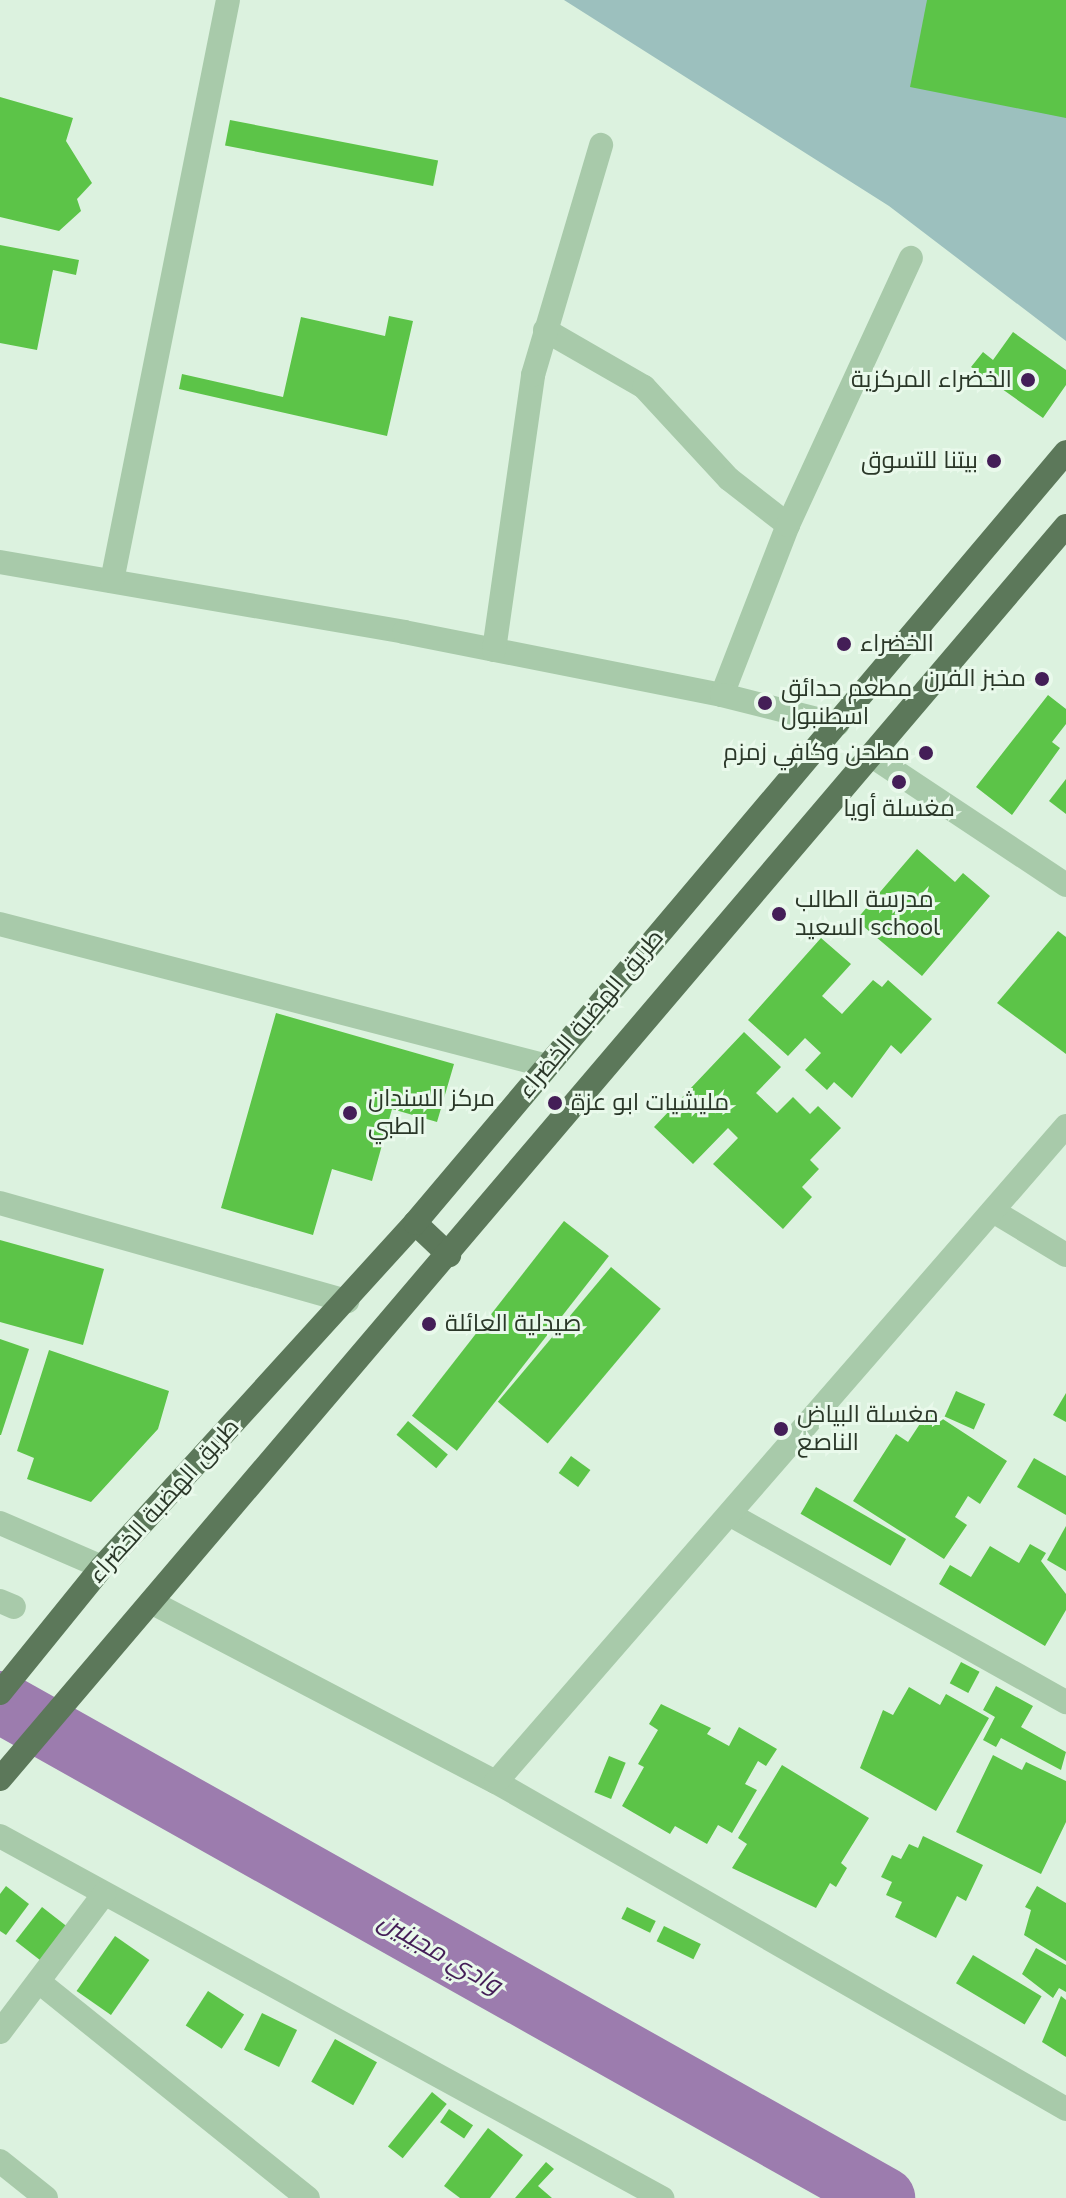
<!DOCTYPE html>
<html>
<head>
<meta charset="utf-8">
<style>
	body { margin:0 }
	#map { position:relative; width:1066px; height:2198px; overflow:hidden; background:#dcf2df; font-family:"Nunito Sans",Cairo,sans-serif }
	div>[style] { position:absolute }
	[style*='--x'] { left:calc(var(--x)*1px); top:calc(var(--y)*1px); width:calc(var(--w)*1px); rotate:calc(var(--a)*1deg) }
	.green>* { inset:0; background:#9cc0be }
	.river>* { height:62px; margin:-31px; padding:0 31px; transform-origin:31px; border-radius:31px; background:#9c7cae }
	.building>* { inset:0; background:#5cc448; transform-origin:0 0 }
	.minor>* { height:24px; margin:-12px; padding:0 12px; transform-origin:12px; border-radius:12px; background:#a8caaa }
	.major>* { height:24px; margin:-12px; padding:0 12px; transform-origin:12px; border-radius:12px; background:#5c785a }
	.dots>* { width:22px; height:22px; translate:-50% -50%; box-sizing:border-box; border:4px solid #e9f9eb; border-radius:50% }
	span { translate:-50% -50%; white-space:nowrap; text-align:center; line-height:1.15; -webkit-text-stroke:6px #e9f9eb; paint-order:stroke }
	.poi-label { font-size:24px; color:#2a3728 }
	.right { translate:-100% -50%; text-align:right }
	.left { translate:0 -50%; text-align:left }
	.street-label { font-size:24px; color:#2a3728 }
	.water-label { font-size:26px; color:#441e57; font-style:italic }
</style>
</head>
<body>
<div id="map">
	<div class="green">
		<i style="clip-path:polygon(564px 0,937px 0,1066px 114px,1066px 341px,889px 206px)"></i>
	</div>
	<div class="river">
		<i style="--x:0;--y:1702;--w:1014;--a:29.3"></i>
	</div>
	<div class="building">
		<i style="clip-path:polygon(927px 0,1066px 0,1066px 118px,910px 87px)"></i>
		<i style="clip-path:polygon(0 97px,73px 118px,66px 141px,92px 183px,77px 199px,81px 211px,59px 231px,0 217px)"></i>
		<i style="left:230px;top:120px;width:212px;height:26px;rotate:11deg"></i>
		<i style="clip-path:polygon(0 245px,79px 260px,76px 275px,53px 270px,37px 350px,0 343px)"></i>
		<i style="clip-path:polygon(389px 316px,413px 321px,387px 436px,179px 389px,182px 374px,283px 397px,301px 317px,385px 336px)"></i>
		<i style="clip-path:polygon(1013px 332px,1066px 370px,1066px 385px,1043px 418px,971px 367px,983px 352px,993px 360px)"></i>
		<i style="clip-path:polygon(1048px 695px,1066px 709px,1066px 724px,1052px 742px,1060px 748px,1012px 815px,976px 787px)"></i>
		<i style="clip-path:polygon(1066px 779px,1066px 814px,1049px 801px)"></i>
		<i style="clip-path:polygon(917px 849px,955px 882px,963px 873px,990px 896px,922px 976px,856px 920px)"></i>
		<i style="clip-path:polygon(1058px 931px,1066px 937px,1066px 1054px,997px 1003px)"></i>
		<i style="clip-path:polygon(821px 938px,851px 964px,822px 996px,842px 1014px,873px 980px,882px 987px,888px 980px,932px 1019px,901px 1054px,891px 1045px,852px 1098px,834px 1082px,827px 1090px,805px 1070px,821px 1053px,805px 1038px,788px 1056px,748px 1020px)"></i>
		<i style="clip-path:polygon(276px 1013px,454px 1064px,437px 1122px,392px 1109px,372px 1181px,332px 1169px,313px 1235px,221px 1208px)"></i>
		<i style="clip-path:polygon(744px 1032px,781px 1067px,756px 1093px,777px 1113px,793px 1097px,810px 1114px,818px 1106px,841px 1128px,810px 1160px,819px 1169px,802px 1187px,812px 1197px,783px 1229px,713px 1164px,738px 1138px,728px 1128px,693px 1164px,654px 1127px)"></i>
		<i style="left:564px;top:1221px;width:57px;height:247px;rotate:38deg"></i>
		<i style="clip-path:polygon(0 1240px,104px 1269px,83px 1345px,0 1322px)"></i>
		<i style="left:611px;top:1267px;width:65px;height:176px;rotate:40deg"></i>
		<i style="clip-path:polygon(0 1339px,29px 1349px,1px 1435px,0 1435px)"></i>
		<i style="clip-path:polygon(49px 1350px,169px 1391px,158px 1429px,91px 1502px,27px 1479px,34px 1458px,17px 1451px)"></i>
		<i style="left:956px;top:1391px;width:32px;height:28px;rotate:24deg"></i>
		<i style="clip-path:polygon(1066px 1393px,1066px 1422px,1053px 1415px)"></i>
		<i style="clip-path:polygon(929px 1410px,1007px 1461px,980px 1504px,968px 1496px,955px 1517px,967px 1525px,944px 1559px,853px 1501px,896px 1434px,908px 1442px)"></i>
		<i style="left:408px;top:1421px;width:52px;height:18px;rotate:40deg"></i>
		<i style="left:571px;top:1456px;width:24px;height:21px;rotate:36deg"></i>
		<i style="clip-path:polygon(1034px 1458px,1066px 1476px,1066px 1515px,1017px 1487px)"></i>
		<i style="left:816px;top:1487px;width:104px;height:31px;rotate:30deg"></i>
		<i style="clip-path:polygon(1066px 1526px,1066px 1571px,1047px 1560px)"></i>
		<i style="clip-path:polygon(1030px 1544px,1046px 1553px,1041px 1561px,1066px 1594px,1066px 1610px,1045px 1646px,939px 1584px,950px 1565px,971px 1577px,990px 1546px,1019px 1563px)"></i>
		<i style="left:961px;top:1662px;width:21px;height:24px;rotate:28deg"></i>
		<i style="clip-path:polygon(996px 1686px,1033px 1706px,1021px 1727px,1066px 1752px,1061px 1770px,1001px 1738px,996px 1747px,983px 1740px,995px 1717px,983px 1710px)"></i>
		<i style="clip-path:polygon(909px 1687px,940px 1705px,946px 1694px,989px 1718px,936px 1811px,860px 1768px,883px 1710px,893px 1715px)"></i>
		<i style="clip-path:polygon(661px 1704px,711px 1728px,707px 1734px,729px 1746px,739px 1727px,777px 1749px,766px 1766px,758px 1761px,745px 1784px,757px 1790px,732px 1833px,718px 1825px,707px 1844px,675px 1826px,670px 1834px,622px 1806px,644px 1767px,638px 1764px,658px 1730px,649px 1724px)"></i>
		<i style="clip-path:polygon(993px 1755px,1022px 1770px,1026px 1762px,1066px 1781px,1066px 1822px,1041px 1874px,956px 1832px)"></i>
		<i style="left:609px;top:1756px;width:18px;height:39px;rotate:22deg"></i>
		<i style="clip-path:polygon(782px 1765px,869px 1818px,841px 1863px,847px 1868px,836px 1887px,830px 1883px,816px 1908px,732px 1868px,747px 1844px,738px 1838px)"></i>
		<i style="clip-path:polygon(923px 1836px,983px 1865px,966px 1901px,957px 1896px,936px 1938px,895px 1917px,902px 1902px,886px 1895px,892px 1882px,881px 1877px,892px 1855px,901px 1859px,909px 1844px,918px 1848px)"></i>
		<i style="clip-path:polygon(6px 1886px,29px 1904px,6px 1935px,0 1931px,0 1894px)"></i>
		<i style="clip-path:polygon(1037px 1886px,1066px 1903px,1066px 1961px,1024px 1935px,1031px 1910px,1025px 1907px)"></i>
		<i style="left:42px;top:1907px;width:33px;height:43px;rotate:38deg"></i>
		<i style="left:627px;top:1907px;width:32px;height:13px;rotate:26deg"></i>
		<i style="left:664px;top:1926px;width:41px;height:17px;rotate:26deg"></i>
		<i style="left:115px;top:1936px;width:42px;height:67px;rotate:35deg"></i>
		<i style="clip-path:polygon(1036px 1948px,1066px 1965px,1066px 1992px,1059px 1988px,1053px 1998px,1022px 1974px)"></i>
		<i style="left:973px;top:1955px;width:80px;height:33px;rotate:31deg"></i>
		<i style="left:208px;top:1991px;width:43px;height:41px;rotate:33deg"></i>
		<i style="clip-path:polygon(1061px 1996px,1066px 2000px,1066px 2057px,1042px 2042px)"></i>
		<i style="left:262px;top:2013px;width:39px;height:41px;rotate:26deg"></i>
		<i style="left:335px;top:2039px;width:48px;height:49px;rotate:29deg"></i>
		<i style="left:432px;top:2092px;width:19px;height:70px;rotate:39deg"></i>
		<i style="left:449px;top:2109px;width:29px;height:16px;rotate:34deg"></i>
		<i style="clip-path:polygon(488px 2128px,523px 2155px,490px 2198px,460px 2198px,444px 2186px)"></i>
		<i style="clip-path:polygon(546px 2162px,554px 2169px,538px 2186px,552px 2198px,515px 2198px)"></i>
	</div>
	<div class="minor">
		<i style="--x:545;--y:330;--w:114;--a:29.9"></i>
		<i style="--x:644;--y:387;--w:125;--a:47.3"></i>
		<i style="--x:729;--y:479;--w:75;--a:37.9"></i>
		<i style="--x:0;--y:562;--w:410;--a:9.8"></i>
		<i style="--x:404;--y:632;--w:324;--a:11.2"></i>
		<i style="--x:722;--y:695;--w:182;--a:-68.8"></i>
		<i style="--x:788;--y:525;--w:294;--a:-65.3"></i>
		<i style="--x:112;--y:581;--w:592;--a:-78.71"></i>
		<i style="--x:494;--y:650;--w:278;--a:-81.9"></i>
		<i style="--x:533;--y:375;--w:240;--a:-73.5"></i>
		<i style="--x:722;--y:695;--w:119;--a:14.2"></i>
		<i style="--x:872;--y:756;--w:233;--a:33.6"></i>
		<i style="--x:0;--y:924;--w:565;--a:14.55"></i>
		<i style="--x:0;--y:1203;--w:361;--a:15.8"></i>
		<i style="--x:993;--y:1211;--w:85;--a:31.1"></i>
		<i style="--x:731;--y:1515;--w:384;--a:29.2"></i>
		<i style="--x:0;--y:1523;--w:111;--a:23.3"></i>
		<i style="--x:0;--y:1601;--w:15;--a:23"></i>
		<i style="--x:151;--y:1602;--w:389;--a:27.6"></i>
		<i style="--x:496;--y:1782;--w:657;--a:29.84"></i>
		<i style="--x:496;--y:1782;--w:869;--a:-49.01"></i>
		<i style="--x:0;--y:1836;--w:755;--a:28.67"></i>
		<i style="--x:39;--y:1982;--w:345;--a:38.8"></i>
		<i style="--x:0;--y:2032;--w:173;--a:-53"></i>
		<i style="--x:0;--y:2161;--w:59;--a:38.8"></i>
	</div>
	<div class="major">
		<i style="--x:415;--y:1223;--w:47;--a:43.3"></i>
		<i style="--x:0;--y:1693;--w:162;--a:-51"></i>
		<i style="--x:102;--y:1567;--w:465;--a:-47.7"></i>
		<i style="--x:415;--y:1223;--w:1009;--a:-49.82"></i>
		<i style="--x:0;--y:1779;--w:1645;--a:-49.61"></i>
	</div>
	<div class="dots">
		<i style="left:1028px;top:380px;background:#441e57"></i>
		<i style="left:994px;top:461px;background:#441e57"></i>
		<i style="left:844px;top:644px;background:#441e57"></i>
		<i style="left:1042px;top:679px;background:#441e57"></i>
		<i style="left:765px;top:703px;background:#441e57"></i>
		<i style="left:926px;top:753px;background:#441e57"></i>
		<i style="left:899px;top:782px;background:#441e57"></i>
		<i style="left:779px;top:914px;background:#441e57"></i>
		<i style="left:555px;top:1103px;background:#441e57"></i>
		<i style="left:350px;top:1113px;background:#441e57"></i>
		<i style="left:429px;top:1324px;background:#441e57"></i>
		<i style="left:781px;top:1429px;background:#441e57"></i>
	</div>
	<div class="poi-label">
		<span class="right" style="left:1012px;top:380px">الخضراء المركزية</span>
		<span class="right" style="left:978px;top:461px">بيتنا للتسوق</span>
		<span class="left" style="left:860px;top:644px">الخضراء</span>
		<span class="right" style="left:1026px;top:679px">مخبز الفرن</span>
		<span class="left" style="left:781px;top:703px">مطعم حدائق<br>اسطنبول</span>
		<span class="right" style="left:910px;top:753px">مطحن وكافي زمزم</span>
		<span style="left:899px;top:809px">مغسلة أويا</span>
		<span class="left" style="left:795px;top:914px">مدرسة الطالب<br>السعيد school</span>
		<span class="left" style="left:368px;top:1113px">مركز السندان<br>الطبي</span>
		<span class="left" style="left:571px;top:1103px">مليشيات ابو عزة</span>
		<span class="left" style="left:445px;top:1324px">صيدلية العائلة</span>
		<span class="left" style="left:797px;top:1429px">مغسلة البياض<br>الناصع</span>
	</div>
	<div class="street-label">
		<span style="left:591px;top:1014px;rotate:-50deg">طريق الهضبة الخضراء</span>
		<span style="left:164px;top:1501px;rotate:-48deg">طريق الهضبة الخضراء</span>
	</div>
	<div class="water-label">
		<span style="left:440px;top:1953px;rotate:30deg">وادي مجينين</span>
	</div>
</div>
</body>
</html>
